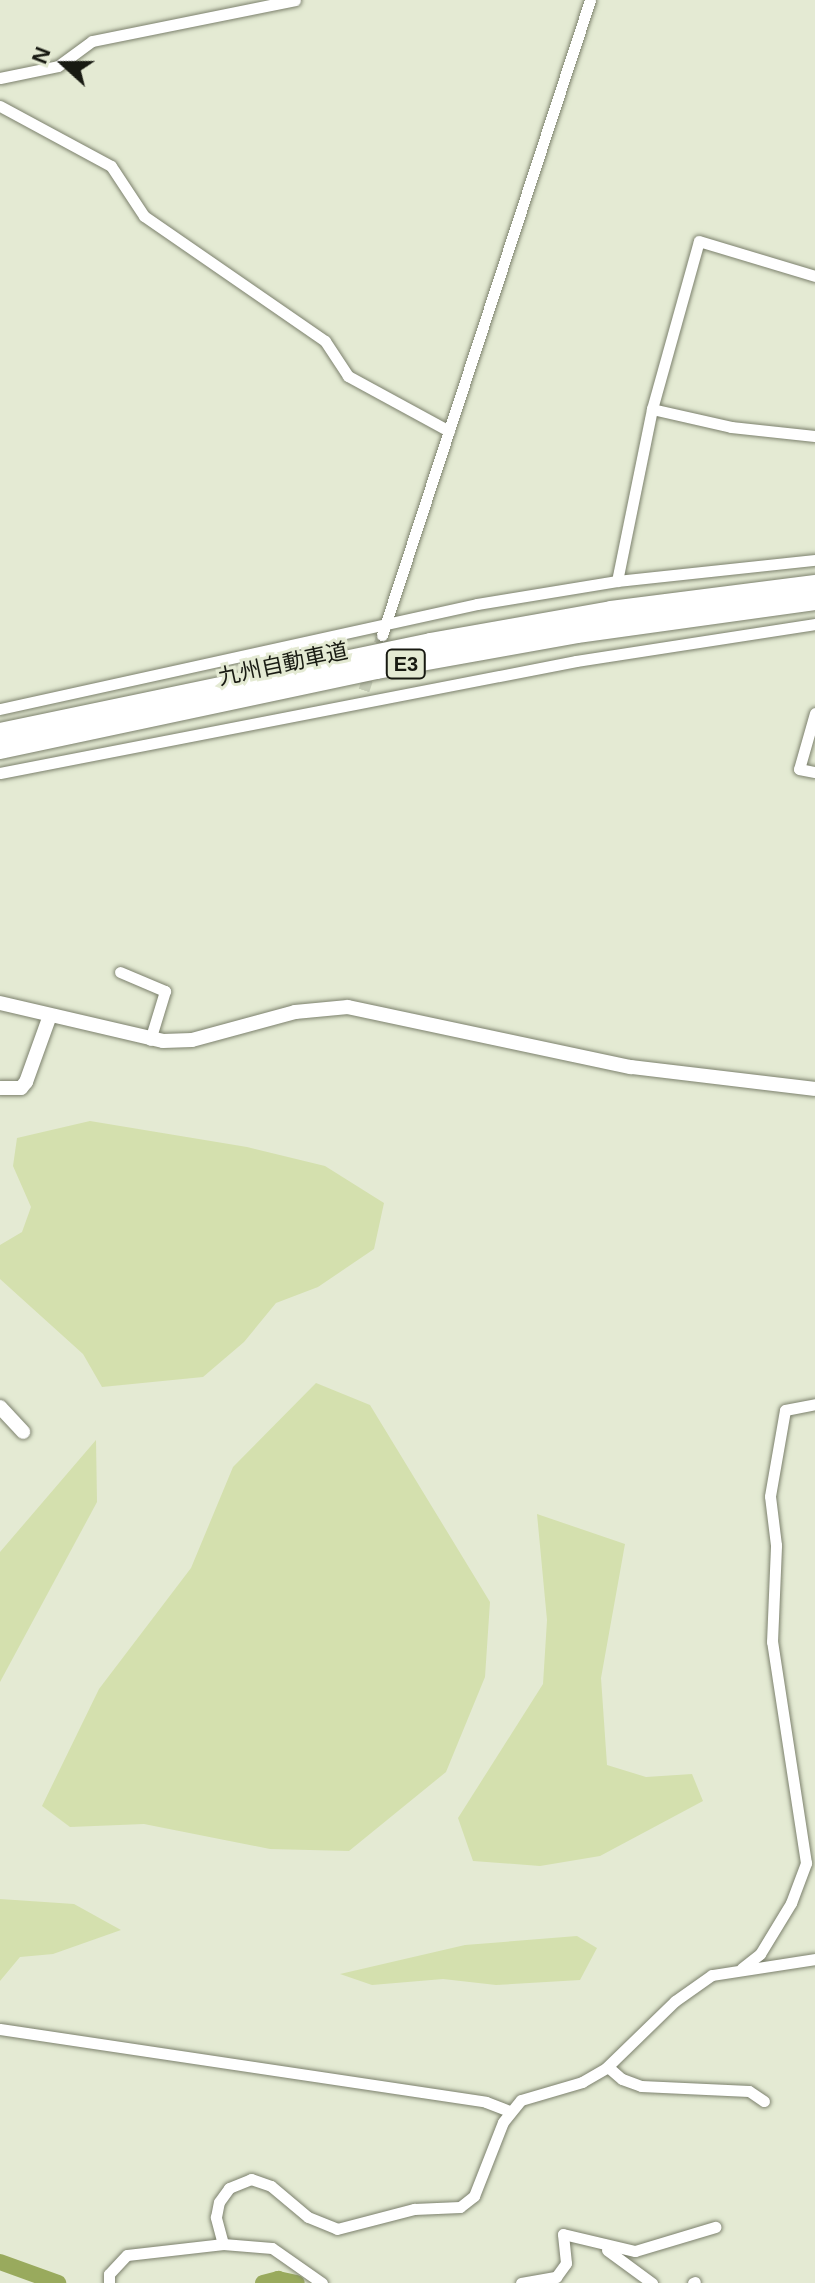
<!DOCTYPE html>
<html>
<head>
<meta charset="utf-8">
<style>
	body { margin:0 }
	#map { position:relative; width:815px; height:2283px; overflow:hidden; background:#e4ead3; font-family:Arial,"Noto Sans JP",sans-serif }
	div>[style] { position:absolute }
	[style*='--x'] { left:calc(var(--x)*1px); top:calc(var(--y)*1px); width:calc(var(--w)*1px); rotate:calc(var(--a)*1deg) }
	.green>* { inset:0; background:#d4e0ae }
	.river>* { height:16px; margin:-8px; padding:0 8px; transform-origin:8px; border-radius:8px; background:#99aa5d }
	.minor-tunnel>* { height:11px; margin-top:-5.5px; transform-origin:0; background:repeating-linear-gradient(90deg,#c5cbb6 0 11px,transparent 0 16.5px) }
	.roads { filter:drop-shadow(0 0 2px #7c816d) drop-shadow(0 0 2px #7c816d) }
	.minor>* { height:11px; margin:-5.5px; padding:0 5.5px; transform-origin:5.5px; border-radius:5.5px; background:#fff }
	.tertiary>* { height:14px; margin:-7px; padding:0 7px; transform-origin:7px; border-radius:7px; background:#fff }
	.motorway>* { height:20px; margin:-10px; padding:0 10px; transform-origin:10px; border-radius:10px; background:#fff }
	span { translate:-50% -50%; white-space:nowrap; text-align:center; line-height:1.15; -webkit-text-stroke:6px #e4ead3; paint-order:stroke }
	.shield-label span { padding:2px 6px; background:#e4ead3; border:2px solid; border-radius:6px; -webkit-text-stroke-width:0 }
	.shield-label { font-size:20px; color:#181a12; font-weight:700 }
	.street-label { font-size:22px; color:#181a12 }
	.north { position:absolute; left:24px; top:24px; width:80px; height:80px; -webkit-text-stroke:6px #e4ead3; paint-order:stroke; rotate:291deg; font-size:22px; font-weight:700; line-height:32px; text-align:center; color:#181a12 }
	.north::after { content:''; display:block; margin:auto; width:28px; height:36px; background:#181a12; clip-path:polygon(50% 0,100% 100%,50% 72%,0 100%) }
</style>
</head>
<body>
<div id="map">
	<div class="green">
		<i style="clip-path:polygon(90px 1121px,247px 1147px,325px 1166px,384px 1203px,374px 1249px,318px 1287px,276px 1303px,244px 1342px,203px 1377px,102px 1387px,83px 1354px,0 1279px,0 1245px,22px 1232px,31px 1207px,13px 1166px,17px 1138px)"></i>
		<i style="clip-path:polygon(316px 1383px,370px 1405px,490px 1602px,485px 1677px,446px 1772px,349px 1851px,270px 1849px,144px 1824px,70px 1827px,42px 1806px,99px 1689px,191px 1568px,233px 1467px)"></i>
		<i style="clip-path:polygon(96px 1440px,97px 1502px,0 1682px,0 1552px)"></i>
		<i style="clip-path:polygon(537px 1514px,625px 1544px,601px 1678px,607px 1765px,646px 1777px,692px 1774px,703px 1801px,600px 1856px,540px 1866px,473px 1861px,458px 1818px,543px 1684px,547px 1620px)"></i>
		<i style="clip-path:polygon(0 1899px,74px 1904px,121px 1930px,53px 1954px,20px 1957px,0 1981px)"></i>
		<i style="clip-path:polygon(577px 1936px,597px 1948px,580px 1980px,496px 1985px,443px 1979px,372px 1985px,340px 1974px,465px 1945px)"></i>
	</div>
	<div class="river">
		<i style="--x:0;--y:2262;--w:62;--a:19.9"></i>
		<i style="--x:263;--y:2283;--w:16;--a:-15"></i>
		<i style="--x:278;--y:2279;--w:19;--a:12"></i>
	</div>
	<div class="minor-tunnel">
		<i style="--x:364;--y:690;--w:58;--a:-71.9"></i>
	</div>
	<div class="roads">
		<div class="minor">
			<i style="--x:0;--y:78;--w:59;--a:-11.7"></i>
			<i style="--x:58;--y:66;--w:42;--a:-36.3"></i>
			<i style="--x:92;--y:41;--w:207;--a:-11.4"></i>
			<i style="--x:0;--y:106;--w:126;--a:28.4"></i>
			<i style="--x:111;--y:166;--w:60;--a:56.6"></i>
			<i style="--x:144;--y:216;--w:220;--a:34.6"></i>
			<i style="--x:325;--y:341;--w:42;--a:56.7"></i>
			<i style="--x:348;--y:376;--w:115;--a:28.6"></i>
			<i style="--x:652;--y:409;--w:81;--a:12.8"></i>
			<i style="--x:731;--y:427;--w:84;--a:6.1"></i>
			<i style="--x:617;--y:581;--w:176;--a:-78.5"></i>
			<i style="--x:652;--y:409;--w:174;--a:-74.4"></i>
			<i style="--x:699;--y:241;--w:121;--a:16.8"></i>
			<i style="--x:382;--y:635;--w:668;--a:-71.86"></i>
			<i style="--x:0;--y:709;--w:488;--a:-12.4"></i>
			<i style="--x:477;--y:604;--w:142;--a:-9.3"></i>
			<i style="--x:617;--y:581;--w:199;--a:-6.1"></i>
			<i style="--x:815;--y:713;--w:58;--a:105.9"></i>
			<i style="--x:799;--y:769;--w:16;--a:11"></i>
			<i style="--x:0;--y:773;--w:587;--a:-11"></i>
			<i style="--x:576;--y:661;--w:242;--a:-8.8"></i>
			<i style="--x:120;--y:972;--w:49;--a:22.9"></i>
			<i style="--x:165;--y:991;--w:51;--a:107"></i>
			<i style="--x:742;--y:1968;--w:23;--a:-38"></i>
			<i style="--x:760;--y:1954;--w:60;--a:-58.7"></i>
			<i style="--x:791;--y:1903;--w:43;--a:-69.4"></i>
			<i style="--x:806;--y:1863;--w:224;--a:-98.7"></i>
			<i style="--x:772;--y:1642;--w:97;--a:-87.6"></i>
			<i style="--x:776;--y:1545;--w:49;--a:-97"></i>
			<i style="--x:770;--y:1496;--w:87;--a:-80.1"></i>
			<i style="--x:785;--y:1410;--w:31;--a:-11"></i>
			<i style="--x:0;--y:2029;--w:491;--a:8.5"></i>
			<i style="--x:486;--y:2102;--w:26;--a:21"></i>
			<i style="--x:608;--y:2067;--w:18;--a:41"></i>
			<i style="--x:622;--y:2079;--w:20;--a:20"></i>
			<i style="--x:641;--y:2086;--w:108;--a:2.7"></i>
			<i style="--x:749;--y:2091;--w:18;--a:34"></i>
			<i style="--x:223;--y:2244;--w:28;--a:-105"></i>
			<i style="--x:216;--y:2217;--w:15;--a:-79"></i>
			<i style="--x:219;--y:2202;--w:17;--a:-54"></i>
			<i style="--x:229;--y:2188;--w:24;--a:-22"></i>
			<i style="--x:251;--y:2179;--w:21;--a:19"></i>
			<i style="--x:271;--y:2186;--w:48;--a:40"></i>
			<i style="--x:308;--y:2217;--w:31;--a:22"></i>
			<i style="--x:337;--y:2229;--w:80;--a:-14.6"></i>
			<i style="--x:414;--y:2209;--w:46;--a:-2.5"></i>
			<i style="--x:460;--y:2207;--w:18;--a:-38"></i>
			<i style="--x:474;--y:2196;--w:79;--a:-68.6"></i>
			<i style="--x:503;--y:2122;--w:28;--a:-51"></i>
			<i style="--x:521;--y:2100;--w:64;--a:-16.4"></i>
			<i style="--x:582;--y:2082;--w:28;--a:-30"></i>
			<i style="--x:606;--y:2068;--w:96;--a:-44.2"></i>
			<i style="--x:675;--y:2001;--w:45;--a:-35.1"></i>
			<i style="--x:712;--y:1975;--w:104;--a:-8.8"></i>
			<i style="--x:607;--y:2250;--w:56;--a:36.3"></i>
			<i style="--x:109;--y:2283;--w:9;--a:-90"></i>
			<i style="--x:109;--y:2274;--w:26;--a:-47"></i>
			<i style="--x:127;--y:2255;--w:97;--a:-6.5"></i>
			<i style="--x:223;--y:2244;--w:49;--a:4.7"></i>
			<i style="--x:272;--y:2248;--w:61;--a:35"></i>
			<i style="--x:521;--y:2283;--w:36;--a:-10"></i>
			<i style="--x:556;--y:2277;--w:17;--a:-54"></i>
			<i style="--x:566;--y:2263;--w:29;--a:-96"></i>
			<i style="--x:563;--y:2234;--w:74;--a:13.3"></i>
			<i style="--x:635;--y:2251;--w:84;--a:-16.7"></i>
			<i style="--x:693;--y:2283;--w:2;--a:-27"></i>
		</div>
		<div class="tertiary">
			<i style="--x:0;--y:1003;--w:167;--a:13.1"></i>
			<i style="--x:163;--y:1041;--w:29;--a:-2"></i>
			<i style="--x:192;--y:1040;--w:107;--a:-15.2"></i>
			<i style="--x:295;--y:1012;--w:53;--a:-5.4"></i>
			<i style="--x:348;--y:1007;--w:289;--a:12"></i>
			<i style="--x:631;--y:1067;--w:185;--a:6.8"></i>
			<i style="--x:0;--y:1088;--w:21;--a:0"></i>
			<i style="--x:21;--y:1088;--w:8;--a:-50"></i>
			<i style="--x:26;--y:1082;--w:68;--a:-70.2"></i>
			<i style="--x:0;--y:1407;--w:34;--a:47"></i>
		</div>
		<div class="motorway">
			<i style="--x:0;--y:733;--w:439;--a:-11.8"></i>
			<i style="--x:430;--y:643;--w:184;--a:-10"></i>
			<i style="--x:611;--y:611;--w:206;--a:-7.3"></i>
			<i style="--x:0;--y:749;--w:385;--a:-12"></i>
			<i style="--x:377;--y:669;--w:203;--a:-10.2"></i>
			<i style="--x:577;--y:633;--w:240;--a:-7.9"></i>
		</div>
	</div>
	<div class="shield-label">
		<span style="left:406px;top:664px">E3</span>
	</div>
	<div class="street-label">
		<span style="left:283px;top:664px;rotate:-12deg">九州自動車道</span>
	</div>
	<div class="north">N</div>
</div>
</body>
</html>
